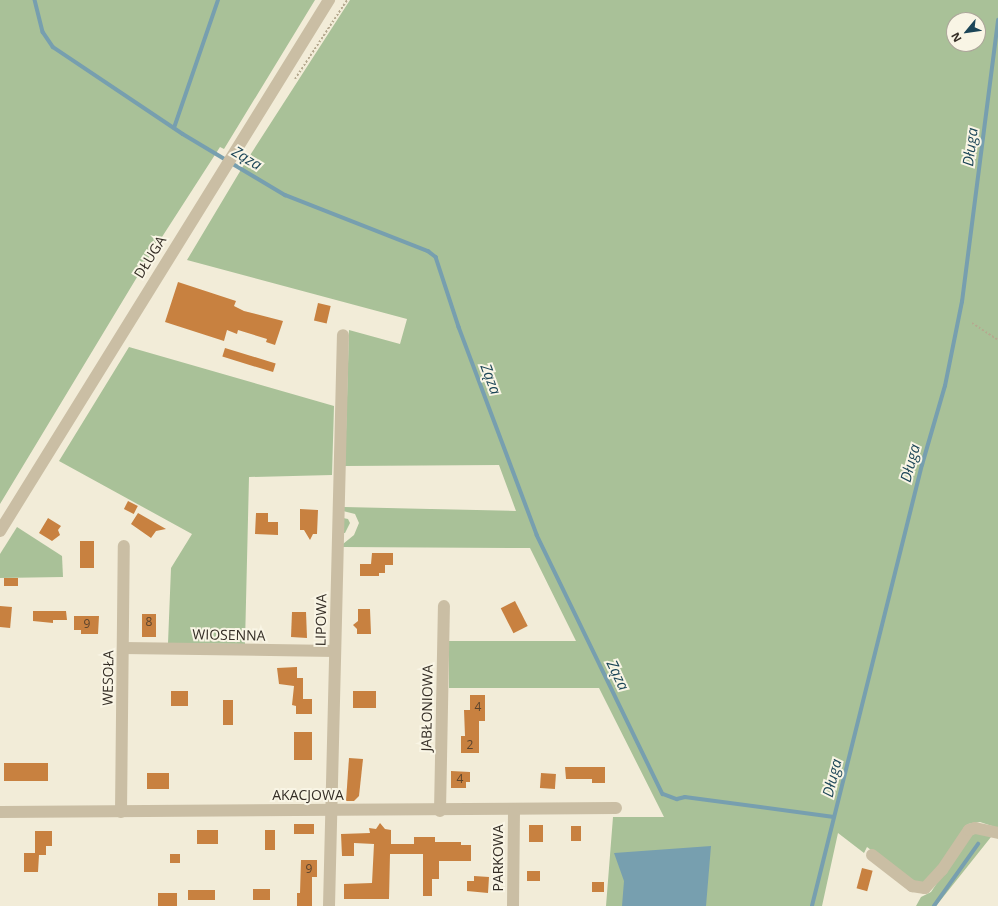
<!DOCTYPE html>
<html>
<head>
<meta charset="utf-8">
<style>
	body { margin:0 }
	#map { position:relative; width:998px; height:906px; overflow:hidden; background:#f2ecd8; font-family:"Open Sans",sans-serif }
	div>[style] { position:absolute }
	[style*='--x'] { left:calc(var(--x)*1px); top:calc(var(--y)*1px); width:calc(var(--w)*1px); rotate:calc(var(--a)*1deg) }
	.green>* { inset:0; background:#a9c198 }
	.water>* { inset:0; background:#779faf }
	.stream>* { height:3.5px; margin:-1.75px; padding:0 1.75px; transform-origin:1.75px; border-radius:1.75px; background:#779faf }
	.building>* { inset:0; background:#c88140; transform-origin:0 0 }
	.path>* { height:2px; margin-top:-1px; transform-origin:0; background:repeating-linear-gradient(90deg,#b5a98f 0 2px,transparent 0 4px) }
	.minor>* { height:12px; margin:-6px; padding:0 6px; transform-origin:6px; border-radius:6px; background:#cabea4 }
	span { translate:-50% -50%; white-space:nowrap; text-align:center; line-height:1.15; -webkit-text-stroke:4px #f9f5e5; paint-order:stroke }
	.number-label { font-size:12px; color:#5a432c }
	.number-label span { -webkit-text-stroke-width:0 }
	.street-label { font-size:14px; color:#352e26 }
	.water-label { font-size:15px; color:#1b4557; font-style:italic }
	.north { position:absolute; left:946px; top:12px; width:40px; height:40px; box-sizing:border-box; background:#f9f5e5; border:1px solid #aba599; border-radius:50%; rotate:241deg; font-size:11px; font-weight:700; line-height:16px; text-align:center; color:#352e26 }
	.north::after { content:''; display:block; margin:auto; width:14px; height:18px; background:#1b4557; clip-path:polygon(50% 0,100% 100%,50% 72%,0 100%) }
</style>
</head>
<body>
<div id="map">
	<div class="green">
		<i style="clip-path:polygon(0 0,315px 0,224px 149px,220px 147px,151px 254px,0 504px)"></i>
		<i style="clip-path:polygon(evenodd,350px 0,998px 0,998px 828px,980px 822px,968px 824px,934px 875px,925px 882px,913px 882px,867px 847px,864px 853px,838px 833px,822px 906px,606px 906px,613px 817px,664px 817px,599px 688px,449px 688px,449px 641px,576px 641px,530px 548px,343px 547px,343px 544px,354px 535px,359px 523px,355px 514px,343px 511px,344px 507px,516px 511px,499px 465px,345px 466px,349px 330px,400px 344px,407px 319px,187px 260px,245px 163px,350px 0,954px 20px,978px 20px,978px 44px,954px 44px,954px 20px)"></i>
		<i style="clip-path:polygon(129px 347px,334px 406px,332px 475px,249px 477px,245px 644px,168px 643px,171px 568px,192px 534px,59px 461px)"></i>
		<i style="clip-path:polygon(343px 518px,348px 519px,350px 523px,345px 533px,343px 533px)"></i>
		<i style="clip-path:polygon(17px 527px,62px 556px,63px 577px,0 578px,0 554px)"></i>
		<i style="clip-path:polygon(978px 832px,991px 837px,936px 906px,916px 906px,921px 897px,931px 892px,968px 837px)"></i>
	</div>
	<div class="water">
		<i style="clip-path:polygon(711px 846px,706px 906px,622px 906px,624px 881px,614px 853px)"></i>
	</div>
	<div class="stream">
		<i style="--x:35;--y:0;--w:33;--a:76"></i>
		<i style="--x:43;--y:32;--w:18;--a:56"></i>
		<i style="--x:53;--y:47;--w:156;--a:33.8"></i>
		<i style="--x:183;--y:134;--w:119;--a:30.9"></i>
		<i style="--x:285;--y:195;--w:154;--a:21.4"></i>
		<i style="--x:428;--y:251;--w:10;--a:37"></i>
		<i style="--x:436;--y:257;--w:74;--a:71.8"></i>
		<i style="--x:459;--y:327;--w:222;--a:69.4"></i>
		<i style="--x:537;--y:535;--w:288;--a:64.1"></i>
		<i style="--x:663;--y:794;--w:15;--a:20"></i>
		<i style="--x:677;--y:799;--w:8;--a:-14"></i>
		<i style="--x:685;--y:797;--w:150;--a:7.6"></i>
		<i style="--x:174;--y:128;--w:135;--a:-71"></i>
		<i style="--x:812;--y:906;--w:455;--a:-76"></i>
		<i style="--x:922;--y:465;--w:82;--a:-73.8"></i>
		<i style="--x:945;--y:386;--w:86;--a:-78.6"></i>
		<i style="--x:962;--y:302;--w:284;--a:-82.7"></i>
		<i style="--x:934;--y:906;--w:76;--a:-54.6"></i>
	</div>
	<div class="building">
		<i style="clip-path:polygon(178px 282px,236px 301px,234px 306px,244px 311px,283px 321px,275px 345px,266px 342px,267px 339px,238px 330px,237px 334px,227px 330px,224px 341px,165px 322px)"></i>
		<i style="left:318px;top:303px;width:13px;height:18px;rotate:13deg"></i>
		<i style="left:225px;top:348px;width:53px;height:9px;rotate:17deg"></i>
		<i style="left:128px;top:501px;width:11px;height:9px;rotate:27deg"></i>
		<i style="clip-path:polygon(300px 509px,318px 510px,317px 534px,313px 534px,310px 540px,304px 530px,300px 530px)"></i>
		<i style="clip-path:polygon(138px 513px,166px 529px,156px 531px,151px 538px,131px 524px)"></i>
		<i style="clip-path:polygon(256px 513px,268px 513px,268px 522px,278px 522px,278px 535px,255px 534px)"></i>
		<i style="clip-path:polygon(48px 518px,61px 526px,58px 530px,60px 535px,52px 541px,39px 533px)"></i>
		<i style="left:80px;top:541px;width:14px;height:27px"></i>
		<i style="clip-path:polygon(372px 553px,393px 553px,393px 565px,385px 565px,385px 573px,379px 573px,379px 576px,360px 576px,360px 564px,371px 564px)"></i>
		<i style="left:4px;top:578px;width:14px;height:8px"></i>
		<i style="left:515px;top:601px;width:28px;height:16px;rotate:63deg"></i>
		<i style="left:0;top:606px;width:12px;height:21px;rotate:5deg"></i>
		<i style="clip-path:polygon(358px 609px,370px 609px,371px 634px,357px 634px,357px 629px,353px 625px,358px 621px)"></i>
		<i style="clip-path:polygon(33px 611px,66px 611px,67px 620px,53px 620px,53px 623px,33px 621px)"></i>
		<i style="clip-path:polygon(292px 612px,306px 612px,307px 638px,291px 637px)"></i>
		<i style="left:142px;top:614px;width:14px;height:23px"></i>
		<i style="clip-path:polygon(74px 616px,99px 616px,98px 634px,81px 634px,81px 630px,74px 630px)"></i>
		<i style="clip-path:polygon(297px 667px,297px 678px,303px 678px,303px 699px,312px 699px,312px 714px,296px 714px,296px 706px,292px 705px,294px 686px,279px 684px,277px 668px)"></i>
		<i style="left:171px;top:691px;width:17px;height:15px"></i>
		<i style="left:353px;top:691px;width:23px;height:17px"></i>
		<i style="clip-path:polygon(470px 695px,485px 695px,485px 721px,479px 721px,479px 753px,461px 753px,461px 736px,465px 736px,464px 710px,470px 710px)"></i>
		<i style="left:223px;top:700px;width:10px;height:25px"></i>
		<i style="left:294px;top:732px;width:18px;height:28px"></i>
		<i style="clip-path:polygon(349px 758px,363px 759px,359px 796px,354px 801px,346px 801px)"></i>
		<i style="left:4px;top:763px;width:44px;height:18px"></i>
		<i style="clip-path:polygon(565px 767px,605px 767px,605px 783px,592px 783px,592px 779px,566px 779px)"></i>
		<i style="clip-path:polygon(451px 771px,470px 772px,470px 782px,466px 782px,466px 788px,451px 788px)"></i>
		<i style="left:169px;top:773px;width:16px;height:22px;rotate:90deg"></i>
		<i style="left:541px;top:773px;width:15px;height:15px;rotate:4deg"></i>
		<i style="clip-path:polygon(380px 823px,385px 829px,391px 830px,391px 844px,414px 844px,414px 837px,435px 837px,435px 842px,461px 842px,461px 845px,471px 845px,471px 861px,439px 861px,439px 879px,432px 879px,432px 896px,423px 896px,423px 854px,390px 854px,389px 899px,344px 899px,344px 884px,372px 883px,374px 844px,354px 843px,354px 856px,342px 856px,341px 834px,370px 833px,369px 828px,376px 829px)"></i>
		<i style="left:294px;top:824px;width:20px;height:10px"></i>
		<i style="left:529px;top:825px;width:14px;height:17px"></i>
		<i style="left:571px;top:826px;width:10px;height:15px"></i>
		<i style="left:218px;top:830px;width:14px;height:21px;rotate:90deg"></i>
		<i style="left:265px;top:830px;width:10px;height:20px"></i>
		<i style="clip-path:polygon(35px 831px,52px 831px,52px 846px,46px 846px,46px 855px,39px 855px,38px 872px,24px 872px,24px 853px,35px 853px)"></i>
		<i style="left:170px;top:854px;width:10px;height:9px"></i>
		<i style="clip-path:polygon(301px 860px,317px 860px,317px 877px,312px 877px,312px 906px,297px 906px,297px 893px,300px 893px)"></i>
		<i style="left:862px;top:868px;width:11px;height:21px;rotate:15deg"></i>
		<i style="left:527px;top:871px;width:13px;height:10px"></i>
		<i style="clip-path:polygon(474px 876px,489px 877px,488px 893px,467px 891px,467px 881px,474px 881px)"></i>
		<i style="left:592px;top:882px;width:12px;height:10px"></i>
		<i style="left:253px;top:889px;width:17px;height:11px"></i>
		<i style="left:188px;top:890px;width:27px;height:10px"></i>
		<i style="left:158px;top:893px;width:19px;height:13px"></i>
	</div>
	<div class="path">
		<i style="--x:295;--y:79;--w:95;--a:-56.6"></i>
		<i style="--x:972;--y:323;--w:31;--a:33"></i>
	</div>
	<div class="minor">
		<i style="--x:0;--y:531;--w:625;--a:-58.22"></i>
		<i style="--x:123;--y:648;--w:212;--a:0.8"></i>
		<i style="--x:440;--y:811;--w:205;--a:-88.9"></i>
		<i style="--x:0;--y:812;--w:616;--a:-0.37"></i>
		<i style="--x:121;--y:812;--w:266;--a:-89.4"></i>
		<i style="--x:872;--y:855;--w:51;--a:37.8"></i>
		<i style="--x:912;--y:886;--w:13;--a:9"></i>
		<i style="--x:925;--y:888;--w:25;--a:-47"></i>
		<i style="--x:942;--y:870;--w:48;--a:-56"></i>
		<i style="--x:969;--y:830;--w:6;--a:-18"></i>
		<i style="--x:975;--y:828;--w:24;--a:12"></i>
		<i style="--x:329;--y:906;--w:571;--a:-88.6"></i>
		<i style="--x:513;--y:906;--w:97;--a:-89.4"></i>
	</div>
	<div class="number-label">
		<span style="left:149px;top:622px">8</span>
		<span style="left:87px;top:624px">9</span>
		<span style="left:478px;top:707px">4</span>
		<span style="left:470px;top:745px">2</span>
		<span style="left:460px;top:779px">4</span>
		<span style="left:309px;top:869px">9</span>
	</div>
	<div class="street-label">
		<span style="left:150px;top:257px;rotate:-58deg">DŁUGA</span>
		<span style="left:321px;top:620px;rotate:-89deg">LIPOWA</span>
		<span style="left:229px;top:635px;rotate:1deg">WIOSENNA</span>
		<span style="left:108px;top:678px;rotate:-89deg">WESOŁA</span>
		<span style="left:427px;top:708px;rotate:-89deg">JABŁONIOWA</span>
		<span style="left:308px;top:795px">AKACJOWA</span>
		<span style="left:498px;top:858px;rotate:-90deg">PARKOWA</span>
	</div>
	<div class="water-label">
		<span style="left:970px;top:147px;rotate:-83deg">Długa</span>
		<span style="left:247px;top:158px;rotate:31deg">Ząza</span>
		<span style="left:491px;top:379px;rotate:69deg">Ząza</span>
		<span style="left:910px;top:463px;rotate:-75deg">Długa</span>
		<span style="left:618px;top:675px;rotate:64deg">Ząza</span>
		<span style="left:832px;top:778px;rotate:-76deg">Długa</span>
	</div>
	<div class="north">N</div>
</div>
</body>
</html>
